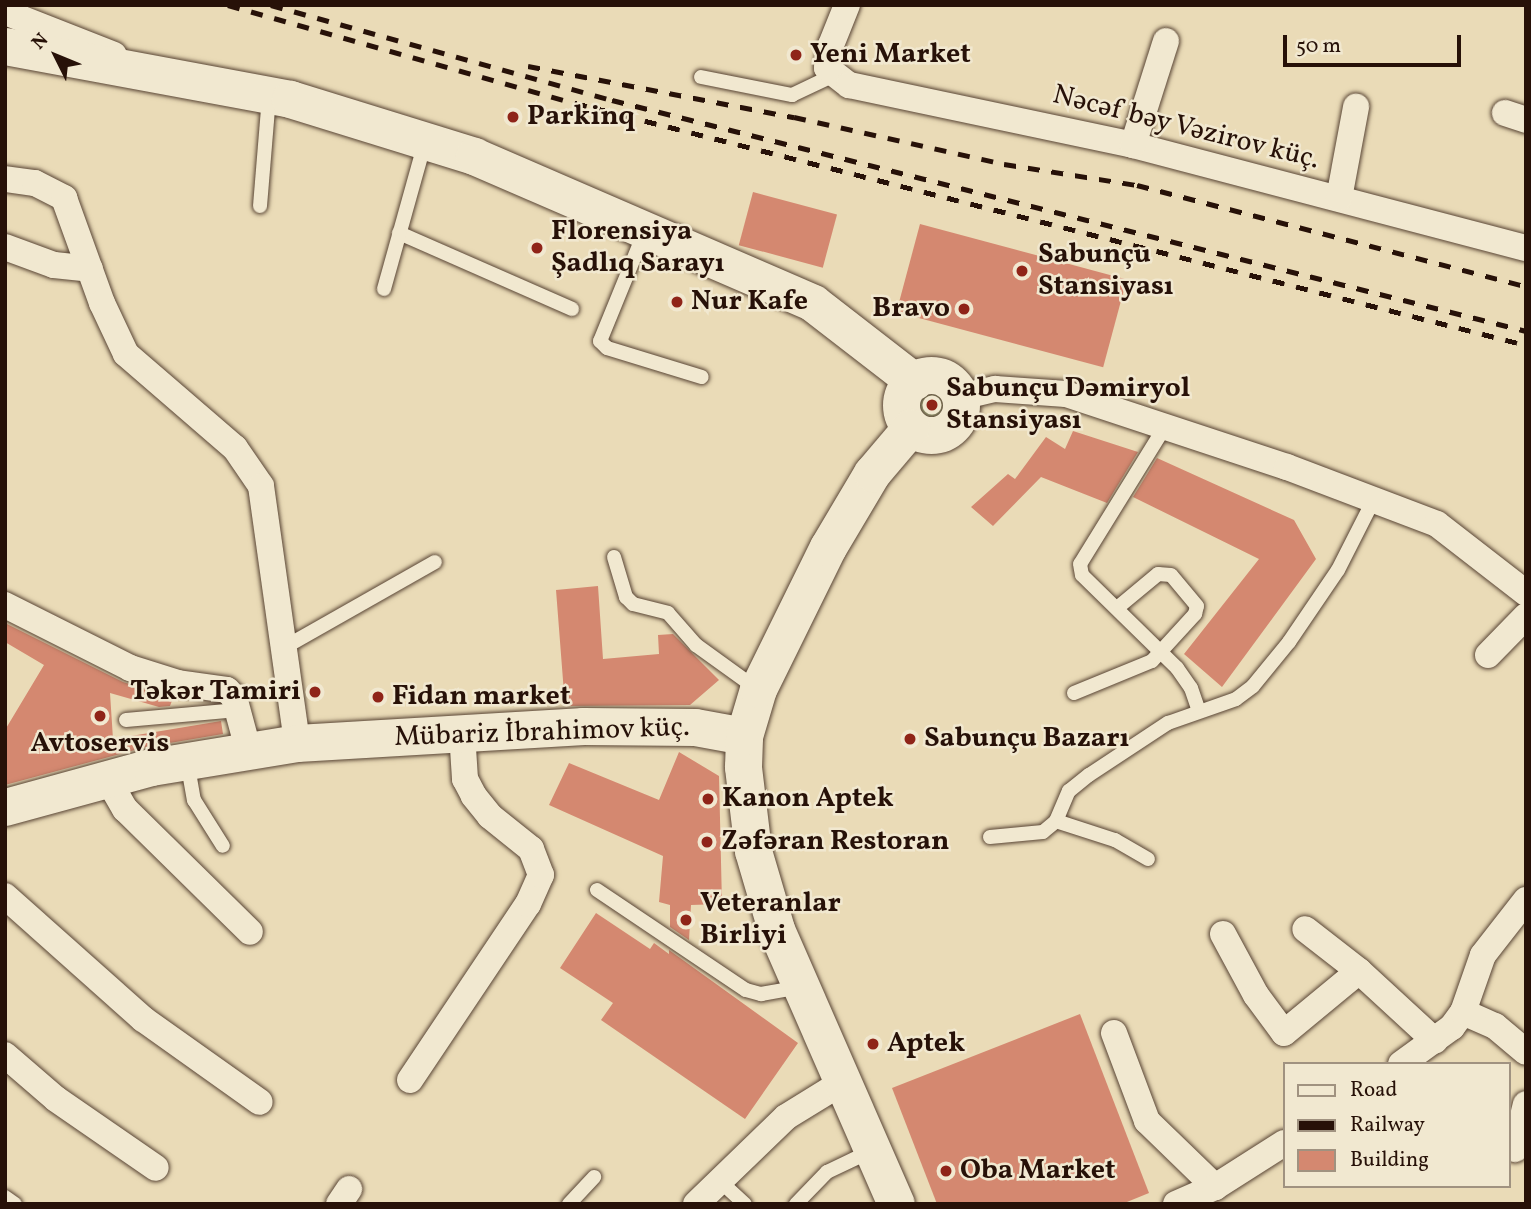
<!DOCTYPE html>
<html>
<head>
<meta charset="utf-8">
<style>
	body { margin:0 }
	#map { position:relative; width:1531px; height:1209px; overflow:hidden; background:#eadbb7; font-family:Vollkorn,serif }
	div>[style] { position:absolute }
	[style*='--x'] { left:calc(var(--x)*1px); top:calc(var(--y)*1px); width:calc(var(--w)*1px); rotate:calc(var(--a)*1deg) }
	.green>* { inset:0; background:#b6c08f }
	.round { border-radius:50% }
	.building>* { inset:0; background:#d48870; transform-origin:0 0 }
	.roads { filter:drop-shadow(0 0 2px #584434) drop-shadow(0 0 2px #584434) }
	.lane>* { height:14px; margin:-7px; padding:0 7px; transform-origin:7px; border-radius:7px; background:#f1e8d0 }
	.street>* { height:26px; margin:-13px; padding:0 13px; transform-origin:13px; border-radius:13px; background:#f1e8d0 }
	.secondary>* { height:37px; margin:-18.5px; padding:0 18.5px; transform-origin:18.5px; border-radius:18.5px; background:#f1e8d0 }
	.secondary>.ring { margin:-18.5px; padding:0; box-sizing:content-box; background:none; border:37px solid #f1e8d0; border-radius:50% }
	.rail>* { height:5px; margin-top:-2.5px; transform-origin:0; background:repeating-linear-gradient(90deg,#271108 0 12px,transparent 0 24px) }
	.dots>* { width:19px; height:19px; translate:-50% -50%; box-sizing:border-box; border:4px solid #f1e8d0; border-radius:50% }
	span { translate:-50% -50%; white-space:nowrap; text-align:center; line-height:1.15; -webkit-text-stroke:5px #f1e8d0; paint-order:stroke }
	.poi-label { font-size:28px; color:#271108; font-weight:700 }
	.left { translate:0 -50%; text-align:left }
	.right { translate:-100% -50%; text-align:right }
	.street-label { font-size:28px; color:#271108 }
	.frame { position:absolute; inset:0; border:7px solid #271108; pointer-events:none }
	.legend { position:absolute; left:1283px; top:1062px; width:228px; height:126px; box-sizing:border-box; background:#f1e8d0; border:2px solid #a09280; margin:0; padding:9px 12px; list-style:none; font-size:21px; color:#271108 }
	.legend li { display:flex; align-items:center; gap:14px; height:35px }
	.legend b { width:35px; border:2px solid #a09280 }
	.north { position:absolute; left:21px; top:21px; width:70px; height:70px; -webkit-text-stroke:5px #f1e8d0; paint-order:stroke; rotate:313deg; font-size:19px; font-weight:700; line-height:28px; text-align:center; color:#271108 }
	.north::after { content:''; display:block; margin:auto; width:24px; height:32px; background:#271108; clip-path:polygon(50% 0,100% 100%,50% 72%,0 100%) }
	.scale { position:absolute; left:1283px; top:35px; width:178px; height:32px; box-sizing:border-box; border:4px solid #271108; border-top:0; padding-left:9px; font-size:21px; line-height:24px; white-space:nowrap; color:#271108; -webkit-text-stroke:5px #f1e8d0; paint-order:stroke }
</style>
</head>
<body>
<div id="map">
	<div class="green">
		<i class="round" style="left:915px;top:388px;width:34px;height:34px"></i>
	</div>
	<div class="building">
		<i style="left:753px;top:192px;width:87px;height:55px;rotate:15deg"></i>
		<i style="left:920px;top:224px;width:214px;height:91px;rotate:15deg"></i>
		<i style="clip-path:polygon(1073px 431px,1138px 452px,1107px 503px,1041px 477px,993px 526px,971px 507px,1008px 474px,1015px 479px,1046px 437px,1065px 449px)"></i>
		<i style="clip-path:polygon(1157px 458px,1294px 520px,1316px 559px,1222px 687px,1184px 654px,1259px 559px,1133px 497px)"></i>
		<i style="clip-path:polygon(598px 586px,603px 659px,659px 654px,658px 635px,673px 634px,719px 680px,690px 705px,565px 706px,556px 590px)"></i>
		<i style="clip-path:polygon(5px 623px,123px 682px,173px 698px,170px 706px,159px 707px,110px 693px,113px 739px,221px 721px,223px 734px,146px 747px,5px 785px,5px 730px,44px 665px,5px 642px)"></i>
		<i style="clip-path:polygon(679px 752px,719px 776px,722px 904px,691px 905px,689px 940px,670px 927px,670px 905px,659px 902px,663px 856px,549px 805px,569px 763px,659px 800px)"></i>
		<i style="clip-path:polygon(596px 913px,650px 949px,654px 943px,669px 954px,669px 950px,798px 1043px,745px 1119px,601px 1020px,613px 1003px,560px 968px)"></i>
		<i style="clip-path:polygon(1080px 1014px,1149px 1193px,1122px 1204px,937px 1204px,892px 1088px)"></i>
	</div>
	<div class="roads">
		<div class="lane">
			<i style="--x:701;--y:77;--w:93;--a:11.2"></i>
			<i style="--x:792;--y:95;--w:44;--a:-25.4"></i>
			<i style="--x:260;--y:206;--w:110;--a:-85.3"></i>
			<i style="--x:645;--y:231;--w:119;--a:112.2"></i>
			<i style="--x:600;--y:341;--w:10;--a:45"></i>
			<i style="--x:607;--y:348;--w:99;--a:17"></i>
			<i style="--x:399;--y:233;--w:189;--a:23.7"></i>
			<i style="--x:384;--y:289;--w:153;--a:-74.4"></i>
			<i style="--x:1166;--y:425;--w:163;--a:121.7"></i>
			<i style="--x:1080;--y:564;--w:11;--a:80"></i>
			<i style="--x:1082;--y:575;--w:133;--a:44.4"></i>
			<i style="--x:1177;--y:668;--w:24;--a:55"></i>
			<i style="--x:1191;--y:688;--w:24;--a:71"></i>
			<i style="--x:614;--y:557;--w:42;--a:73.3"></i>
			<i style="--x:626;--y:597;--w:10;--a:45"></i>
			<i style="--x:633;--y:604;--w:36;--a:14"></i>
			<i style="--x:668;--y:613;--w:43;--a:48.8"></i>
			<i style="--x:696;--y:645;--w:75;--a:35.8"></i>
			<i style="--x:287;--y:646;--w:170;--a:-29.6"></i>
			<i style="--x:1074;--y:693;--w:84;--a:-22.3"></i>
			<i style="--x:1152;--y:661;--w:64;--a:-47.5"></i>
			<i style="--x:1195;--y:614;--w:8;--a:-76"></i>
			<i style="--x:1197;--y:606;--w:40;--a:-130"></i>
			<i style="--x:1171;--y:575;--w:13;--a:-176"></i>
			<i style="--x:1158;--y:574;--w:53;--a:140.3"></i>
			<i style="--x:126;--y:720;--w:112;--a:-5.1"></i>
			<i style="--x:187;--y:761;--w:40;--a:80"></i>
			<i style="--x:194;--y:800;--w:54;--a:57.8"></i>
			<i style="--x:1056;--y:821;--w:62;--a:17.9"></i>
			<i style="--x:1115;--y:840;--w:38;--a:30"></i>
			<i style="--x:990;--y:837;--w:53;--a:-5.4"></i>
			<i style="--x:1043;--y:832;--w:17;--a:-40"></i>
			<i style="--x:1056;--y:821;--w:33;--a:-67"></i>
			<i style="--x:1069;--y:791;--w:26;--a:-39"></i>
			<i style="--x:1089;--y:775;--w:95;--a:-33.4"></i>
			<i style="--x:1168;--y:723;--w:72;--a:-19.4"></i>
			<i style="--x:1236;--y:699;--w:21;--a:-37"></i>
			<i style="--x:1253;--y:686;--w:57;--a:-50.7"></i>
			<i style="--x:1289;--y:642;--w:87;--a:-55.8"></i>
			<i style="--x:1338;--y:570;--w:82;--a:-63.1"></i>
			<i style="--x:597;--y:890;--w:179;--a:33.9"></i>
			<i style="--x:746;--y:990;--w:16;--a:15"></i>
			<i style="--x:761;--y:994;--w:41;--a:-9.9"></i>
			<i style="--x:720;--y:1181;--w:34;--a:43"></i>
			<i style="--x:5;--y:1197;--w:12;--a:35"></i>
			<i style="--x:569;--y:1204;--w:37;--a:-47"></i>
			<i style="--x:796;--y:1204;--w:45;--a:-45.9"></i>
			<i style="--x:827;--y:1172;--w:49;--a:-25.5"></i>
		</div>
		<div class="street">
			<i style="--x:847;--y:5;--w:43;--a:111.8"></i>
			<i style="--x:831;--y:45;--w:23;--a:100"></i>
			<i style="--x:827;--y:68;--w:28;--a:38"></i>
			<i style="--x:849;--y:85;--w:290;--a:11.9"></i>
			<i style="--x:1133;--y:145;--w:406;--a:14.7"></i>
			<i style="--x:5;--y:12;--w:117;--a:21.5"></i>
			<i style="--x:1505;--y:113;--w:22;--a:18"></i>
			<i style="--x:1133;--y:145;--w:109;--a:-72.4"></i>
			<i style="--x:5;--y:179;--w:30;--a:8"></i>
			<i style="--x:35;--y:183;--w:33;--a:27"></i>
			<i style="--x:64;--y:198;--w:112;--a:70.1"></i>
			<i style="--x:102;--y:303;--w:56;--a:64.8"></i>
			<i style="--x:126;--y:354;--w:144;--a:40.8"></i>
			<i style="--x:235;--y:448;--w:46;--a:55.6"></i>
			<i style="--x:261;--y:486;--w:260;--a:82"></i>
			<i style="--x:1339;--y:198;--w:93;--a:-79.4"></i>
			<i style="--x:5;--y:247;--w:52;--a:20.2"></i>
			<i style="--x:54;--y:265;--w:36;--a:6"></i>
			<i style="--x:960;--y:397;--w:36;--a:-13"></i>
			<i style="--x:995;--y:389;--w:71;--a:4"></i>
			<i style="--x:1066;--y:394;--w:233;--a:18.3"></i>
			<i style="--x:1287;--y:467;--w:160;--a:20.8"></i>
			<i style="--x:1437;--y:524;--w:113;--a:37.8"></i>
			<i style="--x:5;--y:605;--w:140;--a:26.7"></i>
			<i style="--x:130;--y:668;--w:50;--a:17.4"></i>
			<i style="--x:178;--y:683;--w:49;--a:8.1"></i>
			<i style="--x:227;--y:690;--w:10;--a:45"></i>
			<i style="--x:234;--y:697;--w:54;--a:74.9"></i>
			<i style="--x:1488;--y:655;--w:54;--a:-45.7"></i>
			<i style="--x:107;--y:778;--w:36;--a:60"></i>
			<i style="--x:125;--y:809;--w:175;--a:44.5"></i>
			<i style="--x:5;--y:896;--w:185;--a:41.7"></i>
			<i style="--x:143;--y:1019;--w:143;--a:35.4"></i>
			<i style="--x:1223;--y:934;--w:69;--a:61.6"></i>
			<i style="--x:1256;--y:995;--w:47;--a:53.6"></i>
			<i style="--x:1284;--y:1033;--w:97;--a:-39.6"></i>
			<i style="--x:1359;--y:971;--w:68;--a:-142.1"></i>
			<i style="--x:1359;--y:971;--w:103;--a:42.6"></i>
			<i style="--x:1463;--y:1012;--w:35;--a:24"></i>
			<i style="--x:1495;--y:1026;--w:40;--a:40"></i>
			<i style="--x:1114;--y:1033;--w:94;--a:69.4"></i>
			<i style="--x:1147;--y:1121;--w:95;--a:44.1"></i>
			<i style="--x:5;--y:1055;--w:67;--a:40.8"></i>
			<i style="--x:56;--y:1099;--w:121;--a:34.6"></i>
			<i style="--x:1401;--y:1064;--w:63;--a:-36"></i>
			<i style="--x:1452;--y:1027;--w:19;--a:-54"></i>
			<i style="--x:1463;--y:1012;--w:60;--a:-70.7"></i>
			<i style="--x:1483;--y:955;--w:70;--a:-52"></i>
			<i style="--x:410;--y:1080;--w:212;--a:-56.2"></i>
			<i style="--x:528;--y:904;--w:32;--a:-66"></i>
			<i style="--x:541;--y:875;--w:28;--a:-111"></i>
			<i style="--x:531;--y:849;--w:53;--a:-141.2"></i>
			<i style="--x:490;--y:816;--w:26;--a:-129"></i>
			<i style="--x:474;--y:796;--w:19;--a:-118"></i>
			<i style="--x:465;--y:779;--w:47;--a:-93.7"></i>
			<i style="--x:1515;--y:1149;--w:46;--a:-76.3"></i>
			<i style="--x:339;--y:1204;--w:18;--a:-56"></i>
			<i style="--x:696;--y:1204;--w:125;--a:-44"></i>
			<i style="--x:786;--y:1117;--w:67;--a:-31.6"></i>
			<i style="--x:1176;--y:1204;--w:43;--a:-23.6"></i>
			<i style="--x:1215;--y:1187;--w:82;--a:-32.5"></i>
		</div>
		<div class="secondary">
			<i style="--x:5;--y:46;--w:290;--a:10.5"></i>
			<i style="--x:290;--y:99;--w:193;--a:17.2"></i>
			<i style="--x:474;--y:156;--w:369;--a:23.4"></i>
			<i style="--x:813;--y:303;--w:128;--a:37.7"></i>
			<i class="ring" style="left:901px;top:375px;width:23px;height:23px"></i>
			<i style="--x:5;--y:807;--w:151;--a:-15.3"></i>
			<i style="--x:151;--y:767;--w:148;--a:-9.3"></i>
			<i style="--x:297;--y:743;--w:287;--a:-3.4"></i>
			<i style="--x:583;--y:726;--w:112;--a:0.5"></i>
			<i style="--x:695;--y:727;--w:50;--a:10.4"></i>
			<i style="--x:896;--y:1204;--w:300;--a:-113.6"></i>
			<i style="--x:776;--y:929;--w:81;--a:-106.4"></i>
			<i style="--x:753;--y:851;--w:85;--a:-96.8"></i>
			<i style="--x:743;--y:767;--w:31;--a:-88"></i>
			<i style="--x:744;--y:736;--w:49;--a:-73.4"></i>
			<i style="--x:758;--y:689;--w:158;--a:-63.8"></i>
			<i style="--x:828;--y:547;--w:86;--a:-59.3"></i>
			<i style="--x:872;--y:473;--w:60;--a:-49.7"></i>
		</div>
	</div>
	<div class="rail">
		<i style="--x:228;--y:5;--w:361;--a:15.8"></i>
		<i style="--x:575;--y:103;--w:981;--a:14.28"></i>
		<i style="--x:271;--y:5;--w:354;--a:15.6"></i>
		<i style="--x:612;--y:100;--w:943;--a:14.18"></i>
		<i style="--x:528;--y:66;--w:271;--a:10.9"></i>
		<i style="--x:794;--y:117;--w:215;--a:12.6"></i>
		<i style="--x:1004;--y:164;--w:135;--a:9"></i>
		<i style="--x:1137;--y:185;--w:402;--a:14.6"></i>
	</div>
	<div class="dots">
		<i style="left:796px;top:55px;background:#8f2418"></i>
		<i style="left:513px;top:117px;background:#8f2418"></i>
		<i style="left:537px;top:248px;background:#8f2418"></i>
		<i style="left:1022px;top:271px;background:#8f2418"></i>
		<i style="left:677px;top:302px;background:#8f2418"></i>
		<i style="left:964px;top:309px;background:#8f2418"></i>
		<i style="left:932px;top:405px;background:#8f2418"></i>
		<i style="left:315px;top:692px;background:#8f2418"></i>
		<i style="left:378px;top:697px;background:#8f2418"></i>
		<i style="left:100px;top:716px;background:#8f2418"></i>
		<i style="left:910px;top:739px;background:#8f2418"></i>
		<i style="left:708px;top:799px;background:#8f2418"></i>
		<i style="left:707px;top:842px;background:#8f2418"></i>
		<i style="left:686px;top:920px;background:#8f2418"></i>
		<i style="left:873px;top:1044px;background:#8f2418"></i>
		<i style="left:946px;top:1171px;background:#8f2418"></i>
	</div>
	<div class="poi-label">
		<span class="left" style="left:810px;top:55px">Yeni Market</span>
		<span class="left" style="left:527px;top:117px">Parkinq</span>
		<span class="left" style="left:551px;top:248px">Florensiya<br>Şadlıq Sarayı</span>
		<span class="left" style="left:1038px;top:271px">Sabunçu<br>Stansiyası</span>
		<span class="left" style="left:691px;top:302px">Nur Kafe</span>
		<span class="right" style="left:950px;top:309px">Bravo</span>
		<span class="left" style="left:946px;top:405px">Sabunçu Dəmiryol<br>Stansiyası</span>
		<span class="right" style="left:301px;top:692px">Təkər Tamiri</span>
		<span class="left" style="left:392px;top:697px">Fidan market</span>
		<span class="left" style="left:924px;top:739px">Sabunçu Bazarı</span>
		<span style="left:100px;top:744px">Avtoservis</span>
		<span class="left" style="left:722px;top:799px">Kanon Aptek</span>
		<span class="left" style="left:721px;top:842px">Zəfəran Restoran</span>
		<span class="left" style="left:700px;top:920px">Veteranlar<br>Birliyi</span>
		<span class="left" style="left:887px;top:1044px">Aptek</span>
		<span class="left" style="left:960px;top:1171px">Oba Market</span>
	</div>
	<div class="street-label">
		<span style="left:1186px;top:128px;rotate:14deg">Nəcəf bəy Vəzirov küç.</span>
		<span style="left:542px;top:733px;rotate:-2deg">Mübariz İbrahimov küç.</span>
	</div>
	<div class="frame"></div>
	<ul class="legend">
	<li><b style="height:9px;background:#f1e8d0"></b>Road</li>
	<li><b style="height:9px;background:#271108"></b>Railway</li>
	<li><b style="height:19px;background:#d48870"></b>Building</li>
	</ul>
	<div class="north">N</div>
	<div class="scale">50 m</div>
</div>
</body>
</html>
